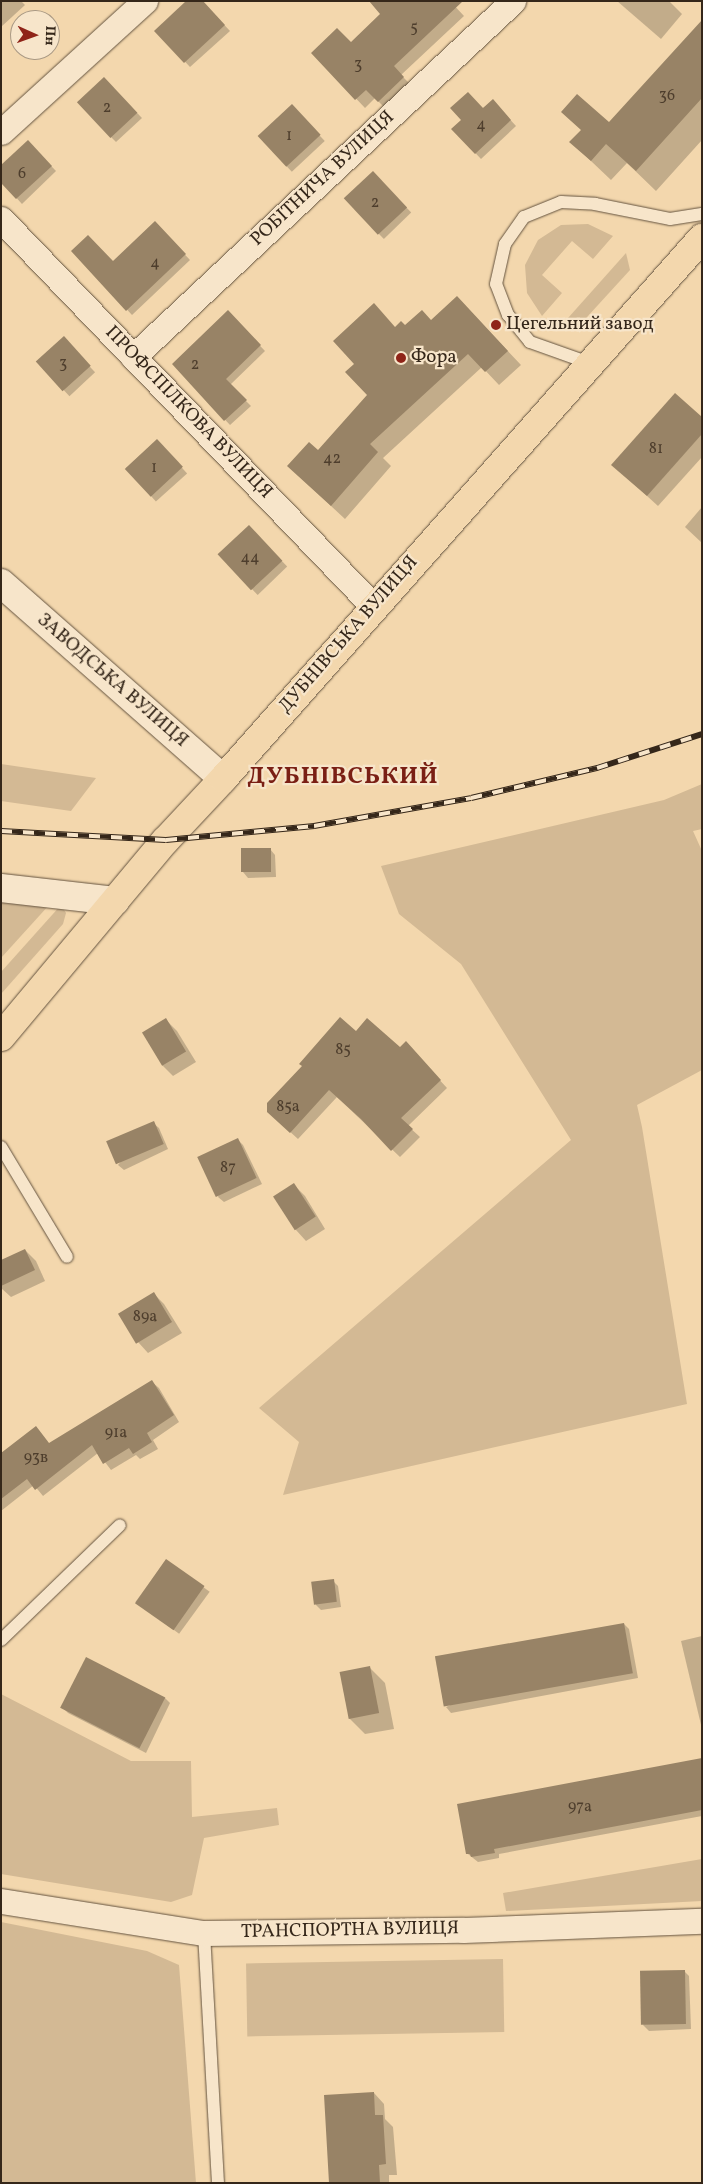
<!DOCTYPE html>
<html>
<head>
<meta charset="utf-8">
<style>
	body { margin:0 }
	#map { position:relative; width:703px; height:2184px; overflow:hidden; background:#f3d7ad; font-family:Vollkorn,serif }
	div>[style] { position:absolute }
	[style*='--x'] { left:calc(var(--x)*1px); top:calc(var(--y)*1px); width:calc(var(--w)*1px); rotate:calc(var(--a)*1deg) }
	.green>* { inset:0; background:#d3b994; transform-origin:0 0 }
	.shadow>* { inset:0; background:#0003; transform-origin:0 0 }
	.building>* { inset:0; background:#988366; transform-origin:0 0 }
	.roads { filter:drop-shadow(0 0 1px #64533f) drop-shadow(0 0 1px #64533f) }
	.service>* { height:12px; margin:-6px; padding:0 6px; transform-origin:6px; border-radius:6px; background:#f7e5ca }
	.minor>* { height:25px; margin:-12.5px; padding:0 12.5px; transform-origin:12.5px; border-radius:12.5px; background:#f7e5ca }
	.tertiary>* { height:28px; margin:-14px; padding:0 14px; transform-origin:14px; border-radius:14px; background:#f7e5ca }
	.primary>* { height:28px; margin:-14px; padding:0 14px; transform-origin:14px; border-radius:14px; background:#f3d7ad }
	.rail>* { height:5.5px; margin-top:-2.75px; transform-origin:0; background:repeating-linear-gradient(90deg,#f7e5ca 0 11px,#35271a 0 22px); box-sizing:border-box; border-block:1px solid #35271a }
	.dots>* { width:14px; height:14px; translate:-50% -50%; box-sizing:border-box; border:2px solid #f7e5ca; border-radius:50% }
	span { translate:-50% -50%; white-space:nowrap; text-align:center; line-height:1.15; -webkit-text-stroke:4.5px #f7e5ca; paint-order:stroke }
	.number-label { font-size:16px; color:#4e3e2d }
	.number-label span { -webkit-text-stroke-width:0 }
	.street-label { font-size:19px; color:#35271a }
	.poi-label { font-size:19px; color:#35271a }
	.left { translate:0 -50%; text-align:left }
	.district-label { font-size:24px; color:#7a1f14; font-weight:700; letter-spacing:1px }
	.frame { position:absolute; inset:0; border:2px solid #35271a; pointer-events:none }
	.north { position:absolute; left:10px; top:10px; width:50px; height:50px; box-sizing:border-box; background:#f7e5ca; border:1px solid #a99984; border-radius:50%; rotate:92deg; font-size:14px; font-weight:700; line-height:20px; text-align:center; color:#35271a }
	.north::after { content:''; display:block; margin:auto; width:18px; height:22px; background:#8f2418; clip-path:polygon(50% 0,100% 100%,50% 72%,0 100%) }
</style>
</head>
<body>
<div id="map">
	<div class="green">
		<i style="clip-path:polygon(588px 224px,613px 236px,593px 259px,572px 241px,542px 275px,562px 293px,542px 316px,527px 293px,525px 265px,538px 240px,561px 225px)"></i>
		<i style="clip-path:polygon(626px 253px,630px 270px,577px 328px,560px 327px)"></i>
		<i style="clip-path:polygon(1px 764px,96px 778px,71px 811px,1px 801px)"></i>
		<i style="clip-path:polygon(702px 784px,702px 829px,693px 831px,702px 851px,702px 1070px,637px 1105px,642px 1127px,687px 1404px,283px 1495px,299px 1442px,259px 1408px,571px 1140px,461px 964px,399px 914px,381px 866px,664px 800px)"></i>
		<i style="clip-path:polygon(1px 903px,50px 904px,1px 958px)"></i>
		<i style="clip-path:polygon(61px 905px,66px 913px,63px 924px,1px 994px,1px 972px)"></i>
		<i style="clip-path:polygon(1px 1694px,131px 1761px,191px 1761px,192px 1817px,277px 1808px,279px 1825px,204px 1838px,192px 1895px,171px 1902px,1px 1874px)"></i>
		<i style="clip-path:polygon(702px 1859px,702px 1901px,506px 1911px,503px 1893px)"></i>
		<i style="clip-path:polygon(1px 1922px,147px 1951px,179px 1965px,196px 2183px,1px 2183px)"></i>
		<i style="left:503px;top:1959px;width:73px;height:257px;rotate:89deg"></i>
	</div>
	<div class="shadow">
		<i style="clip-path:polygon(1px 1px,21px 1px,25px 5px,1px 27px)"></i>
		<i style="clip-path:polygon(202px 1px,230px 31px,190px 67px,156px 31px)"></i>
		<i style="clip-path:polygon(450px 1px,464px 16px,401px 75px,412px 86px,387px 110px,375px 98px,365px 108px,313px 53px,351px 44px,382px 14px)"></i>
		<i style="clip-path:polygon(617px 1px,669px 1px,682px 14px,661px 39px)"></i>
		<i style="clip-path:polygon(702px 22px,702px 140px,656px 191px,627px 163px,611px 180px,571px 142px,609px 124px)"></i>
		<i style="clip-path:polygon(104px 79px,142px 118px,116px 142px,111px 137px)"></i>
		<i style="clip-path:polygon(493px 101px,516px 126px,481px 159px,453px 129px)"></i>
		<i style="left:292px;top:106px;width:48px;height:45px;rotate:47deg"></i>
		<i style="clip-path:polygon(28px 142px,56px 171px,22px 204px,1px 181px)"></i>
		<i style="left:373px;top:173px;width:55px;height:38px;rotate:46deg"></i>
		<i style="clip-path:polygon(155px 223px,190px 260px,132px 315px,73px 251px,113px 262px)"></i>
		<i style="clip-path:polygon(457px 297px,521px 365px,499px 385px,482px 367px,383px 458px,391px 466px,345px 519px,288px 466px,318px 452px,368px 395px,356px 364px,395px 328px,432px 321px)"></i>
		<i style="clip-path:polygon(228px 312px,265px 351px,230px 385px,251px 406px,230px 425px,173px 364px)"></i>
		<i style="left:63px;top:338px;width:47px;height:35px;rotate:47deg"></i>
		<i style="clip-path:polygon(702px 419px,702px 457px,658px 506px,624px 475px)"></i>
		<i style="left:157px;top:440px;width:45px;height:42px;rotate:48deg"></i>
		<i style="clip-path:polygon(702px 507px,702px 543px,685px 527px)"></i>
		<i style="left:249px;top:527px;width:55px;height:41px;rotate:46deg"></i>
		<i style="clip-path:polygon(270px 849px,275px 855px,276px 877px,248px 878px,243px 872px)"></i>
		<i style="clip-path:polygon(166px 1020px,177px 1031px,196px 1062px,173px 1076px,162px 1065px)"></i>
		<i style="clip-path:polygon(356px 1032px,400px 1048px,413px 1051px,447px 1088px,408px 1126px,420px 1137px,400px 1157px,337px 1097px,298px 1139px,276px 1119px)"></i>
		<i style="clip-path:polygon(153px 1123px,159px 1128px,168px 1149px,124px 1170px,118px 1165px)"></i>
		<i style="clip-path:polygon(238px 1140px,243px 1145px,262px 1184px,224px 1202px,218px 1197px)"></i>
		<i style="clip-path:polygon(294px 1185px,305px 1196px,325px 1229px,306px 1241px,296px 1230px)"></i>
		<i style="clip-path:polygon(25px 1250px,36px 1261px,45px 1281px,11px 1297px,1px 1288px,1px 1261px)"></i>
		<i style="clip-path:polygon(153px 1293px,164px 1304px,182px 1333px,148px 1353px,138px 1342px)"></i>
		<i style="clip-path:polygon(152px 1382px,159px 1388px,179px 1422px,153px 1440px,158px 1449px,140px 1459px,136px 1455px,111px 1470px,98px 1453px,43px 1496px,34px 1485px,1px 1511px,1px 1455px,50px 1444px)"></i>
		<i style="left:166px;top:1560px;width:54px;height:52px;rotate:36deg"></i>
		<i style="clip-path:polygon(333px 1581px,338px 1586px,341px 1607px,321px 1610px,316px 1605px,313px 1583px)"></i>
		<i style="clip-path:polygon(624px 1624px,629px 1629px,638px 1678px,451px 1713px,446px 1707px)"></i>
		<i style="clip-path:polygon(702px 1636px,702px 1729px,681px 1641px)"></i>
		<i style="clip-path:polygon(369px 1667px,385px 1683px,394px 1729px,365px 1734px,349px 1718px)"></i>
		<i style="clip-path:polygon(165px 1698px,170px 1703px,146px 1753px,68px 1713px,63px 1708px)"></i>
		<i style="clip-path:polygon(702px 1759px,702px 1816px,499px 1854px,499px 1858px,478px 1862px,468px 1854px)"></i>
		<i style="clip-path:polygon(684px 1971px,689px 1976px,691px 2029px,649px 2031px,643px 2025px)"></i>
		<i style="clip-path:polygon(374px 2093px,384px 2104px,385px 2119px,393px 2127px,397px 2175px,389px 2175px,389px 2183px,331px 2183px)"></i>
	</div>
	<div class="building">
		<i style="clip-path:polygon(186px 1px,203px 1px,225px 25px,184px 63px,154px 31px)"></i>
		<i style="clip-path:polygon(369px 1px,463px 1px,394px 66px,404px 77px,378px 102px,366px 90px,355px 100px,311px 53px,337px 28px,351px 42px,380px 14px)"></i>
		<i style="clip-path:polygon(702px 20px,702px 98px,636px 171px,606px 144px,591px 161px,569px 142px,581px 130px,561px 112px,577px 94px,609px 122px)"></i>
		<i style="left:104px;top:77px;width:49px;height:37px;rotate:47deg"></i>
		<i style="clip-path:polygon(468px 92px,483px 108px,493px 99px,511px 120px,475px 154px,451px 129px,461px 120px,450px 108px)"></i>
		<i style="left:292px;top:104px;width:42px;height:47px;rotate:47deg"></i>
		<i style="clip-path:polygon(28px 140px,52px 166px,16px 199px,1px 183px,1px 165px)"></i>
		<i style="left:373px;top:171px;width:50px;height:40px;rotate:47deg"></i>
		<i style="clip-path:polygon(155px 221px,186px 254px,126px 311px,71px 251px,88px 235px,113px 261px)"></i>
		<i style="clip-path:polygon(457px 296px,508px 351px,485px 372px,468px 354px,370px 444px,378px 452px,331px 506px,287px 466px,309px 442px,318px 450px,367px 395px,345px 372px,354px 364px,333px 341px,374px 303px,395px 327px,401px 321px,405px 325px,422px 310px,431px 320px)"></i>
		<i style="clip-path:polygon(228px 310px,261px 345px,226px 379px,247px 400px,224px 421px,172px 364px)"></i>
		<i style="left:64px;top:336px;width:40px;height:38px;rotate:48deg"></i>
		<i style="clip-path:polygon(675px 393px,702px 417px,702px 434px,647px 496px,611px 465px)"></i>
		<i style="left:157px;top:439px;width:38px;height:44px;rotate:47deg"></i>
		<i style="left:249px;top:525px;width:49px;height:43px;rotate:47deg"></i>
		<i style="left:271px;top:848px;width:24px;height:30px;rotate:90deg"></i>
		<i style="clip-path:polygon(340px 1017px,356px 1031px,367px 1018px,400px 1047px,406px 1041px,441px 1080px,401px 1118px,413px 1129px,391px 1151px,361px 1119px,329px 1090px,290px 1133px,267px 1112px,267px 1103px,302px 1066px,299px 1064px)"></i>
		<i style="left:166px;top:1018px;width:39px;height:28px;rotate:59deg"></i>
		<i style="left:154px;top:1121px;width:25px;height:52px;rotate:67deg"></i>
		<i style="left:238px;top:1138px;width:44px;height:45px;rotate:65deg"></i>
		<i style="left:294px;top:1183px;width:40px;height:25px;rotate:57deg"></i>
		<i style="clip-path:polygon(25px 1249px,35px 1270px,1px 1286px,1px 1260px)"></i>
		<i style="left:154px;top:1292px;width:35px;height:42px;rotate:59deg"></i>
		<i style="clip-path:polygon(152px 1380px,174px 1415px,147px 1433px,152px 1442px,133px 1454px,129px 1448px,103px 1464px,92px 1445px,35px 1490px,27px 1479px,1px 1499px,1px 1453px,36px 1426px,49px 1443px)"></i>
		<i style="left:166px;top:1559px;width:47px;height:54px;rotate:35deg"></i>
		<i style="left:334px;top:1579px;width:23px;height:23px;rotate:83deg"></i>
		<i style="left:624px;top:1623px;width:51px;height:192px;rotate:80deg"></i>
		<i style="left:86px;top:1657px;width:89px;height:57px;rotate:27deg"></i>
		<i style="left:370px;top:1666px;width:48px;height:31px;rotate:79deg"></i>
		<i style="clip-path:polygon(702px 1758px,702px 1810px,494px 1849px,495px 1853px,471px 1857px,470px 1854px,466px 1854px,457px 1804px)"></i>
		<i style="left:685px;top:1970px;width:54px;height:45px;rotate:89deg"></i>
		<i style="clip-path:polygon(374px 2092px,375px 2115px,383px 2115px,386px 2164px,379px 2165px,380px 2183px,329px 2183px,324px 2095px)"></i>
	</div>
	<div class="roads">
		<div class="service">
			<i style="--x:592;--y:364;--w:66;--a:-160.5"></i>
			<i style="--x:530;--y:342;--w:35;--a:-129"></i>
			<i style="--x:508;--y:315;--w:33;--a:-111"></i>
			<i style="--x:496;--y:284;--w:41;--a:-77.3"></i>
			<i style="--x:505;--y:244;--w:33;--a:-55"></i>
			<i style="--x:524;--y:217;--w:40;--a:-22"></i>
			<i style="--x:561;--y:202;--w:34;--a:3"></i>
			<i style="--x:595;--y:204;--w:76;--a:11.3"></i>
			<i style="--x:670;--y:219;--w:32;--a:-9"></i>
			<i style="--x:1;--y:1147;--w:128;--a:59"></i>
			<i style="--x:1;--y:1640;--w:165;--a:-44"></i>
			<i style="--x:204;--y:1933;--w:250;--a:86.8"></i>
		</div>
		<div class="minor">
			<i style="--x:1;--y:132;--w:195;--a:-42.3"></i>
			<i style="--x:1;--y:219;--w:538;--a:46.13"></i>
			<i style="--x:133;--y:357;--w:521;--a:-43.13"></i>
			<i style="--x:1;--y:1901;--w:206;--a:9"></i>
			<i style="--x:204;--y:1933;--w:259;--a:-0.7"></i>
			<i style="--x:463;--y:1930;--w:239;--a:-2.2"></i>
		</div>
		<div class="tertiary">
			<i style="--x:1;--y:583;--w:296;--a:41.4"></i>
			<i style="--x:1;--y:888;--w:115;--a:6.5"></i>
		</div>
		<div class="primary">
			<i style="--x:1;--y:1037;--w:257;--a:-50.1"></i>
			<i style="--x:166;--y:840;--w:83;--a:-46.9"></i>
			<i style="--x:223;--y:779;--w:723;--a:-48.48"></i>
		</div>
	</div>
	<div class="rail">
		<i style="--x:1;--y:831;--w:165;--a:3.1"></i>
		<i style="--x:166;--y:840;--w:149;--a:-5.4"></i>
		<i style="--x:314;--y:826;--w:159;--a:-10.1"></i>
		<i style="--x:471;--y:798;--w:130;--a:-13.4"></i>
		<i style="--x:597;--y:768;--w:110;--a:-17.9"></i>
	</div>
	<div class="dots">
		<i style="left:496px;top:325px;background:#8f2418"></i>
		<i style="left:401px;top:358px;background:#8f2418"></i>
	</div>
	<div class="number-label">
		<span style="left:414px;top:28px">5</span>
		<span style="left:358px;top:65px">3</span>
		<span style="left:667px;top:96px">36</span>
		<span style="left:107px;top:108px">2</span>
		<span style="left:481px;top:125px">4</span>
		<span style="left:289px;top:136px">1</span>
		<span style="left:22px;top:174px">6</span>
		<span style="left:375px;top:203px">2</span>
		<span style="left:155px;top:263px">4</span>
		<span style="left:63px;top:364px">3</span>
		<span style="left:195px;top:365px">2</span>
		<span style="left:656px;top:449px">81</span>
		<span style="left:332px;top:459px">42</span>
		<span style="left:154px;top:468px">1</span>
		<span style="left:250px;top:558px">44</span>
		<span style="left:343px;top:1050px">85</span>
		<span style="left:288px;top:1107px">85а</span>
		<span style="left:228px;top:1168px">87</span>
		<span style="left:145px;top:1317px">89а</span>
		<span style="left:116px;top:1433px">91а</span>
		<span style="left:36px;top:1458px">93в</span>
		<span style="left:580px;top:1807px">97а</span>
	</div>
	<div class="street-label">
		<span style="left:323px;top:179px;rotate:-43deg">РОБІТНИЧА ВУЛИЦЯ</span>
		<span style="left:188px;top:413px;rotate:46deg">ПРОФСПІЛКОВА ВУЛИЦЯ</span>
		<span style="left:349px;top:635px;rotate:-49deg">ДУБНІВСЬКА ВУЛИЦЯ</span>
		<span style="left:112px;top:681px;rotate:41deg">ЗАВОДСЬКА ВУЛИЦЯ</span>
		<span style="left:350px;top:1931px;rotate:-1deg">ТРАНСПОРТНА ВУЛИЦЯ</span>
	</div>
	<div class="poi-label">
		<span class="left" style="left:506px;top:325px">Цегельний завод</span>
		<span class="left" style="left:411px;top:358px">Фора</span>
	</div>
	<div class="district-label">
		<span style="left:343px;top:778px">ДУБНІВСЬКИЙ</span>
	</div>
	<div class="frame"></div>
	<div class="north">Пн</div>
</div>
</body>
</html>
